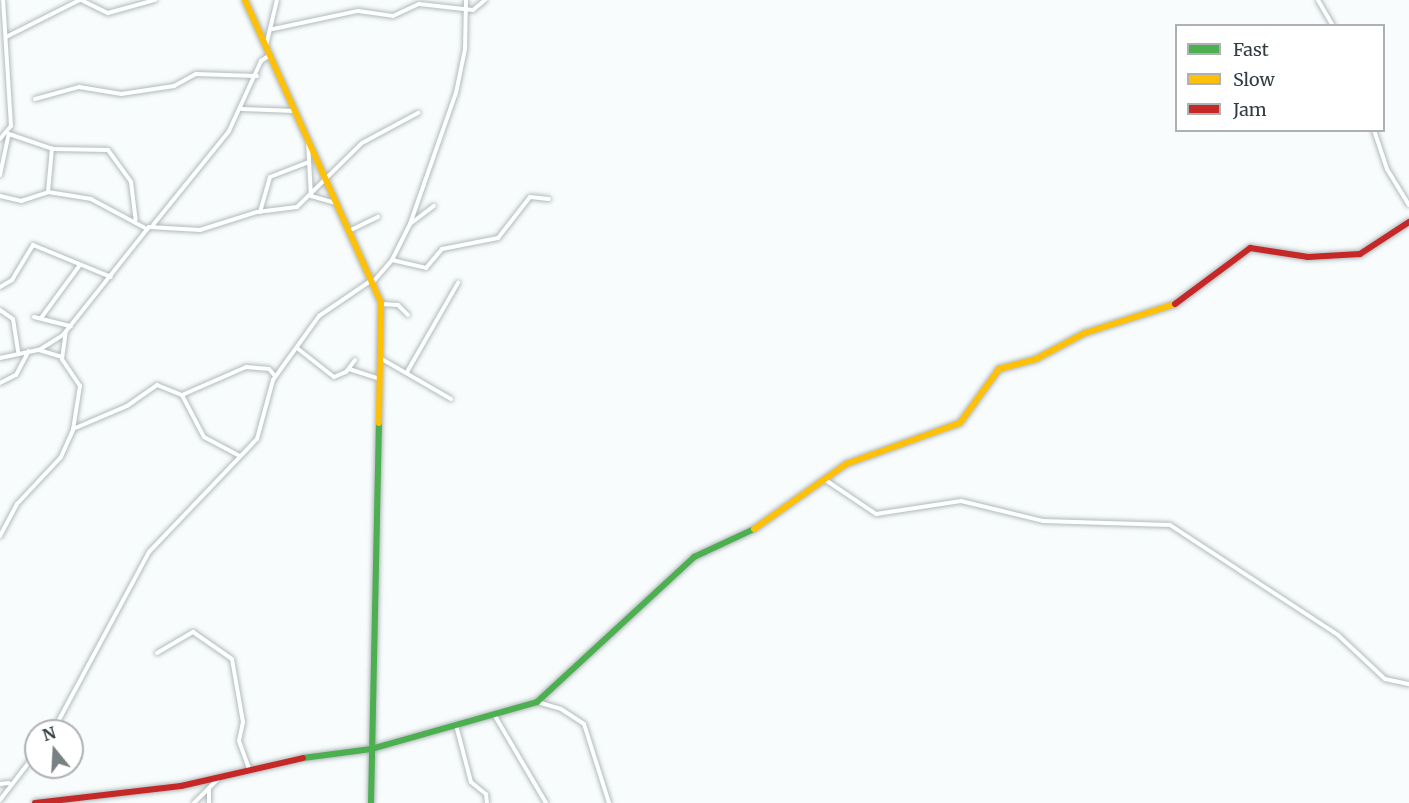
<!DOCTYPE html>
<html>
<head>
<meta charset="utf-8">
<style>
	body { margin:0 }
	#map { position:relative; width:1409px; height:803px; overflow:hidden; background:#f8fcfd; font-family:Merriweather,serif }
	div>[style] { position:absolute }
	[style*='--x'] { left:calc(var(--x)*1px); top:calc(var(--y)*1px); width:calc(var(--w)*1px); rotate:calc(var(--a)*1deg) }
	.roads { filter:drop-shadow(0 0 2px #b2b9ba) drop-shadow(0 0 2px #b2b9ba) }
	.street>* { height:4px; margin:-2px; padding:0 2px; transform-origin:2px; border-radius:2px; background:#feffff }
	.fast>* { height:6px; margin:-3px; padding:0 3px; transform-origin:3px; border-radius:3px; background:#4caf50 }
	.slow>* { height:6px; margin:-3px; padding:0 3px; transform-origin:3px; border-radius:3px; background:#ffc107 }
	.jam>* { height:6px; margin:-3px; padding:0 3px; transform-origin:3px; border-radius:3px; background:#c62828 }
	span { translate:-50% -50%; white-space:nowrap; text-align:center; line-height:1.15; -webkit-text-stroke:4.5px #fff; paint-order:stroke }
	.legend { position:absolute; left:1175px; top:24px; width:210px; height:108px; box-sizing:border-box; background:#fff; border:2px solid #adb1b3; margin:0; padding:8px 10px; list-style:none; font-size:18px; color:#313d40 }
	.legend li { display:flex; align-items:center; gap:12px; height:30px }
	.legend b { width:30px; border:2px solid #adb1b3 }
	.north { position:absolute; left:24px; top:719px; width:60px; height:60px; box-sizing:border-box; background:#fff; border:2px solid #adb1b3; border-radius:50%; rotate:342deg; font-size:16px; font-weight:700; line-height:24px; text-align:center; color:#313d40 }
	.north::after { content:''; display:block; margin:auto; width:21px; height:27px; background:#778082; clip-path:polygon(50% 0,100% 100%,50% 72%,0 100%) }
</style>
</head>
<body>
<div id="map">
	<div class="roads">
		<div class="street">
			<i style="--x:81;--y:0;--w:30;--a:26"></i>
			<i style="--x:108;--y:13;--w:49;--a:-15.5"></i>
			<i style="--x:1318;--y:0;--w:30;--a:60"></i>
			<i style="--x:273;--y:29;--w:87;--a:-12"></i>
			<i style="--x:358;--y:11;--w:35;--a:8"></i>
			<i style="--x:393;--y:16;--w:29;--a:-25"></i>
			<i style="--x:419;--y:4;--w:54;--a:6.3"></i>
			<i style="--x:473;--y:10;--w:16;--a:-40"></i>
			<i style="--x:6;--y:37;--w:83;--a:-26.6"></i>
			<i style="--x:266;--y:46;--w:47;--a:-76.6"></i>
			<i style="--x:35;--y:99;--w:46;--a:-15.3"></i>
			<i style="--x:79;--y:87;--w:43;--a:9.5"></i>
			<i style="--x:121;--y:94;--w:54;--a:-8.6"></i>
			<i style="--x:174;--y:86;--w:25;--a:-29"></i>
			<i style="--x:196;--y:74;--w:61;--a:1.9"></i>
			<i style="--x:242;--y:109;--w:53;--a:2.2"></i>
			<i style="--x:1374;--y:130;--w:41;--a:71.6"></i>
			<i style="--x:1387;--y:169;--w:42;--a:58.6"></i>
			<i style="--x:9;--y:134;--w:46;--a:18.8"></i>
			<i style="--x:53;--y:149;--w:55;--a:1"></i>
			<i style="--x:108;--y:150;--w:39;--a:54"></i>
			<i style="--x:131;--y:182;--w:38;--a:83"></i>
			<i style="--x:0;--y:139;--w:17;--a:-50"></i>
			<i style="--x:11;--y:126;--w:126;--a:-93.6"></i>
			<i style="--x:308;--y:141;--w:55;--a:86.9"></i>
			<i style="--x:311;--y:196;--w:25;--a:16"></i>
			<i style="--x:0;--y:175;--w:40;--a:-78"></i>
			<i style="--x:48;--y:192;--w:44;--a:-84.8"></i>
			<i style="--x:0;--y:196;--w:22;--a:13"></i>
			<i style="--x:21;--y:201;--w:28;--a:-18"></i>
			<i style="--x:48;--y:192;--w:44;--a:9.2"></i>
			<i style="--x:91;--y:199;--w:64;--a:28.2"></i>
			<i style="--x:260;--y:212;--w:36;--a:-74"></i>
			<i style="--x:270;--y:177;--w:40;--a:-21"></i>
			<i style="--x:410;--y:224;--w:30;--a:-37"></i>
			<i style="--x:153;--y:225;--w:121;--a:-51"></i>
			<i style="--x:229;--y:131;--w:77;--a:-65.4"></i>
			<i style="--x:261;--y:61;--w:11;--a:-34"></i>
			<i style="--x:351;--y:230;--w:30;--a:-26"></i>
			<i style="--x:392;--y:260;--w:35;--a:13"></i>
			<i style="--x:426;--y:268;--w:25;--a:-50"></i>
			<i style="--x:442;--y:249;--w:57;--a:-11.1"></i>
			<i style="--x:498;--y:238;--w:52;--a:-52"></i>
			<i style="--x:530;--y:197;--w:19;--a:6"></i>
			<i style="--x:373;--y:282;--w:29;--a:-49"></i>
			<i style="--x:392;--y:260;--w:40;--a:-63.4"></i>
			<i style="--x:410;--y:224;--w:139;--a:-70.7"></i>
			<i style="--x:456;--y:93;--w:45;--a:-78.4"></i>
			<i style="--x:465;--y:49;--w:49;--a:-88.8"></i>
			<i style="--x:0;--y:287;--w:14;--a:-30"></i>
			<i style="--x:12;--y:280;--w:41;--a:-59"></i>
			<i style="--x:33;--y:245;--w:84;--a:22.3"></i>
			<i style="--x:381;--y:304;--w:17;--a:3"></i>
			<i style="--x:398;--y:305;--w:14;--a:45"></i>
			<i style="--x:0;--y:310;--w:16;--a:35"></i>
			<i style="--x:13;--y:319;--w:33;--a:81"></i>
			<i style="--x:34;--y:317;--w:38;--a:14"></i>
			<i style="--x:41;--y:318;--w:66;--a:-53.7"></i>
			<i style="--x:297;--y:348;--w:47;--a:38.1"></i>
			<i style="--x:334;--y:377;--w:13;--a:-23"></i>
			<i style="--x:346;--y:372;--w:15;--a:-53"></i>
			<i style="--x:39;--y:350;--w:24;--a:17"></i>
			<i style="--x:0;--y:358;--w:40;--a:-12"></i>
			<i style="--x:39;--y:350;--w:28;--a:-32"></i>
			<i style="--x:63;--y:335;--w:138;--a:-51.5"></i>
			<i style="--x:149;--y:227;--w:51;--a:3.4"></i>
			<i style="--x:200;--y:230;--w:60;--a:-17.5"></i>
			<i style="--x:257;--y:212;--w:40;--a:-7.1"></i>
			<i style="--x:297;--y:207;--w:91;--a:-44.6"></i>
			<i style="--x:362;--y:143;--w:64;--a:-28.2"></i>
			<i style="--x:380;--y:358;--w:82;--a:30"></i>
			<i style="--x:349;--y:369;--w:33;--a:18"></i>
			<i style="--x:407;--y:372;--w:103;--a:-60.2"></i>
			<i style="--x:0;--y:383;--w:18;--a:-27"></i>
			<i style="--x:16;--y:375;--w:27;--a:-62"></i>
			<i style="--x:182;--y:395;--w:47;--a:62.4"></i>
			<i style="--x:204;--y:437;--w:40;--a:28"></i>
			<i style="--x:73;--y:429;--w:59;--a:-23.1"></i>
			<i style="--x:127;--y:406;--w:37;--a:-35"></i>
			<i style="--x:157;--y:385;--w:27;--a:22"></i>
			<i style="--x:182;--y:395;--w:70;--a:-23.6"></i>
			<i style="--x:246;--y:367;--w:23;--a:5"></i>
			<i style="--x:269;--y:369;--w:9;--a:49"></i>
			<i style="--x:824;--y:479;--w:63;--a:33.9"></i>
			<i style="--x:876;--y:514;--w:86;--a:-8.7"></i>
			<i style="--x:961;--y:501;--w:84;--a:13.7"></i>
			<i style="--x:1043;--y:521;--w:127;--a:1.8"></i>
			<i style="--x:1170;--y:525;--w:201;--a:33.2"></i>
			<i style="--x:1338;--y:635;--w:64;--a:43.1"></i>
			<i style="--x:1385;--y:679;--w:25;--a:12"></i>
			<i style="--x:0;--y:536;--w:36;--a:-62"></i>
			<i style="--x:17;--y:504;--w:64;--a:-46.9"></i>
			<i style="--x:61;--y:457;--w:30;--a:-66"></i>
			<i style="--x:73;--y:430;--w:45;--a:-81"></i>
			<i style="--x:80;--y:386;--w:32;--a:-124"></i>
			<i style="--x:62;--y:359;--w:27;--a:-82"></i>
			<i style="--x:157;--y:653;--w:42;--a:-30.3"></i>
			<i style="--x:193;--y:632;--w:47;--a:34.7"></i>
			<i style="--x:232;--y:659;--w:64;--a:80.1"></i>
			<i style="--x:243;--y:722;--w:19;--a:102"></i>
			<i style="--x:239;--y:741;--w:29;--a:70"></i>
			<i style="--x:537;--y:702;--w:25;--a:16"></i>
			<i style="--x:561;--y:709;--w:27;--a:33"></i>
			<i style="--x:584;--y:724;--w:83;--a:72.4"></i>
			<i style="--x:495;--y:716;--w:101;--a:59.6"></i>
			<i style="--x:456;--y:725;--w:59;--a:75.3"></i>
			<i style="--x:471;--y:782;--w:19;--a:39"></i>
			<i style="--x:486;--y:794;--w:9;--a:84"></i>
			<i style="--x:53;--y:731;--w:203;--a:-61.8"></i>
			<i style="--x:149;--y:552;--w:156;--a:-46.3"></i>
			<i style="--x:257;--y:439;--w:61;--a:-74.8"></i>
			<i style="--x:273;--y:380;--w:79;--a:-54.3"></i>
			<i style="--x:319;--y:316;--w:64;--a:-34.2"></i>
			<i style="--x:0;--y:784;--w:9;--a:-6"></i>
			<i style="--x:0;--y:800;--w:59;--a:-52.5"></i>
			<i style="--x:194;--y:803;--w:35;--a:-45"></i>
			<i style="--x:209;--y:803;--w:14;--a:-90"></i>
		</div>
		<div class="fast">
			<i style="--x:303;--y:758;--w:69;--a:-7.5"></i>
			<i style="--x:371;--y:749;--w:173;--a:-15.8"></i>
			<i style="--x:537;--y:702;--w:214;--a:-42.7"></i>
			<i style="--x:694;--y:557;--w:66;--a:-25"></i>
			<i style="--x:371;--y:803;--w:380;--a:-88.8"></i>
		</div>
		<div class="slow">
			<i style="--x:245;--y:0;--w:332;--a:65.8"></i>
			<i style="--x:381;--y:303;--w:120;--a:91"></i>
			<i style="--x:754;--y:529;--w:113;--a:-35.2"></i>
			<i style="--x:846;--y:464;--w:121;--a:-19.8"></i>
			<i style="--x:960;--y:423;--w:67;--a:-54.2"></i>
			<i style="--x:999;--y:369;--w:38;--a:-15"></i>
			<i style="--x:1036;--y:359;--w:55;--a:-28"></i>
			<i style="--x:1085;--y:333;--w:95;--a:-17.9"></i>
		</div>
		<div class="jam">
			<i style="--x:1175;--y:304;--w:94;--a:-36.7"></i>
			<i style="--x:1250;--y:248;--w:59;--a:8.8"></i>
			<i style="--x:1308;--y:257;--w:52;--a:-3.3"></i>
			<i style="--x:1360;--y:254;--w:59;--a:-33.1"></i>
			<i style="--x:35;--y:803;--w:147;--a:-6.6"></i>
			<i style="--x:181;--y:786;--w:125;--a:-12.9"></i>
		</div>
	</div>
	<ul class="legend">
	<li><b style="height:8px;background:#4caf50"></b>Fast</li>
	<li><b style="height:8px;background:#ffc107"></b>Slow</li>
	<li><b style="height:8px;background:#c62828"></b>Jam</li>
	</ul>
	<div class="north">N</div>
</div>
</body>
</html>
